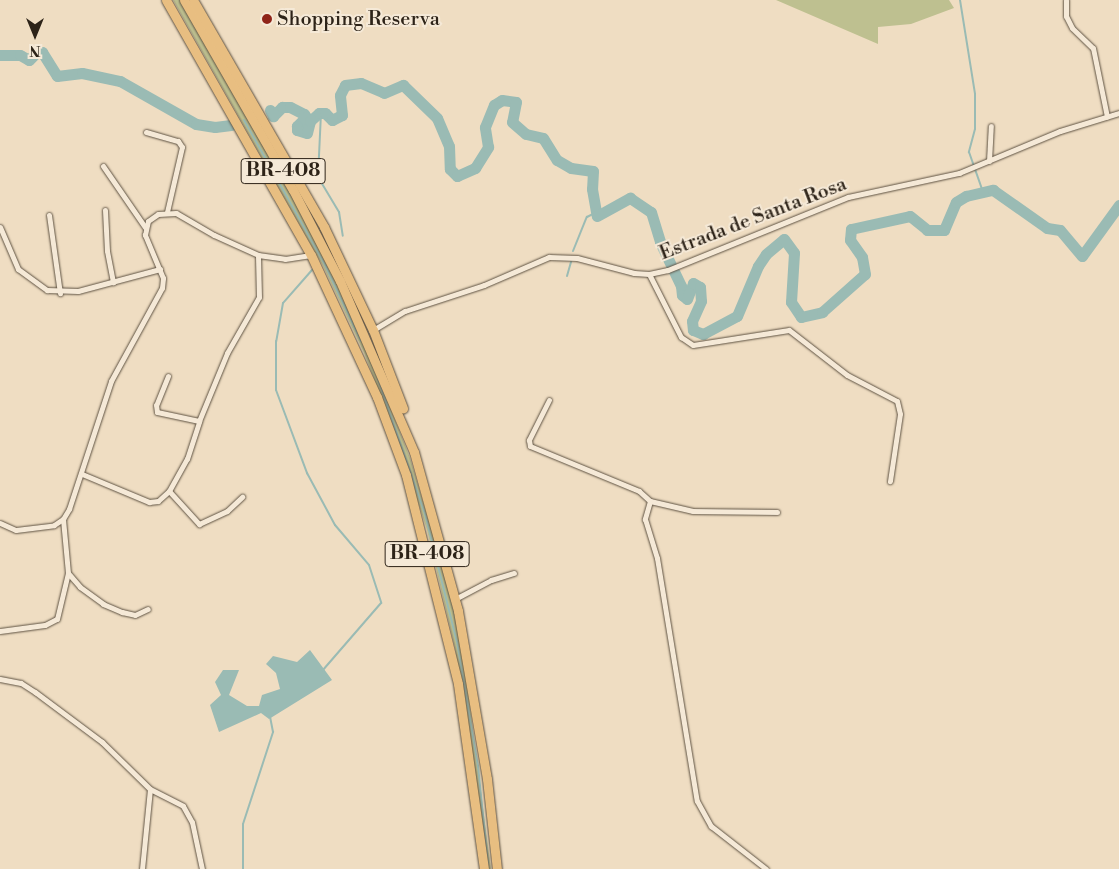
<!DOCTYPE html>
<html>
<head>
<meta charset="utf-8">
<style>
	body { margin:0 }
	#map { position:relative; width:1119px; height:869px; overflow:hidden; background:#efddc2; font-family:"Libre Bodoni",serif }
	div>[style] { position:absolute }
	[style*='--x'] { left:calc(var(--x)*1px); top:calc(var(--y)*1px); width:calc(var(--w)*1px); rotate:calc(var(--a)*1deg) }
	.green>* { inset:0; background:#bec090 }
	.water>* { inset:0; background:#9abbb4 }
	.stream>* { height:2px; margin:-1px; padding:0 1px; transform-origin:1px; border-radius:1px; background:#9abbb4 }
	.river>* { height:11px; margin:-5.5px; padding:0 5.5px; transform-origin:5.5px; border-radius:5.5px; background:#9abbb4 }
	.roads { filter:drop-shadow(0 0 1px #5e5242) drop-shadow(0 0 1px #5e5242) }
	.minor>* { height:5px; margin:-2.5px; padding:0 2.5px; transform-origin:2.5px; border-radius:2.5px; background:#f5e9d7 }
	.trunk>* { height:9px; margin:-4.5px; padding:0 4.5px; transform-origin:4.5px; border-radius:4.5px; background:#e8be81 }
	.dots>* { width:14px; height:14px; translate:-50% -50%; box-sizing:border-box; border:2px solid #f5e9d7; border-radius:50% }
	span { translate:-50% -50%; white-space:nowrap; text-align:center; line-height:1.15; -webkit-text-stroke:4px #f5e9d7; paint-order:stroke }
	.shield-label span { padding:1px 4px; background:#f5e9d7; border:1px solid; border-radius:4px; -webkit-text-stroke-width:0 }
	.shield-label { font-size:19px; color:#2d2318; font-weight:700 }
	.poi-label { font-size:20px; color:#2d2318 }
	.left { translate:0 -50%; text-align:left }
	.street-label { font-size:20px; color:#2d2318 }
	.north { position:absolute; left:10px; top:10px; width:50px; height:50px; -webkit-text-stroke:4px #f5e9d7; paint-order:stroke; rotate:180deg; font-size:14px; font-weight:700; line-height:20px; text-align:center; color:#2d2318 }
	.north::after { content:''; display:block; margin:auto; width:18px; height:22px; background:#2d2318; clip-path:polygon(50% 0,100% 100%,50% 72%,0 100%) }
</style>
</head>
<body>
<div id="map">
	<div class="green">
		<i style="clip-path:polygon(173px 0,180px 0,303px 216px,354px 316px,410px 458px,451px 595px,463px 653px,491px 869px,486px 869px,455px 648px,427px 530px,397px 437px,364px 353px,323px 266px)"></i>
		<i style="clip-path:polygon(776px 0,949px 0,954px 8px,911px 24px,878px 27px,878px 44px)"></i>
	</div>
	<div class="water">
		<i style="clip-path:polygon(310px 650px,332px 680px,269px 719px,261px 713px,219px 732px,210px 705px,221px 695px,215px 682px,223px 670px,239px 670px,229px 695px,247px 706px,259px 706px,262px 695px,280px 689px,276px 673px,266px 664px,273px 656px,297px 662px)"></i>
	</div>
	<div class="stream">
		<i style="--x:960;--y:0;--w:95;--a:80.9"></i>
		<i style="--x:975;--y:94;--w:35;--a:90"></i>
		<i style="--x:975;--y:129;--w:24;--a:105"></i>
		<i style="--x:969;--y:152;--w:42;--a:70.7"></i>
		<i style="--x:321;--y:113;--w:64;--a:92.7"></i>
		<i style="--x:318;--y:177;--w:41;--a:59"></i>
		<i style="--x:339;--y:212;--w:24;--a:81"></i>
		<i style="--x:244;--y:120;--w:166;--a:60.8"></i>
		<i style="--x:325;--y:265;--w:84;--a:64.7"></i>
		<i style="--x:573;--y:251;--w:37;--a:-68"></i>
		<i style="--x:587;--y:217;--w:9;--a:-27"></i>
		<i style="--x:312;--y:270;--w:44;--a:131.3"></i>
		<i style="--x:283;--y:303;--w:39;--a:100"></i>
		<i style="--x:276;--y:341;--w:49;--a:90"></i>
		<i style="--x:276;--y:390;--w:89;--a:69.5"></i>
		<i style="--x:307;--y:473;--w:59;--a:61.7"></i>
		<i style="--x:335;--y:525;--w:52;--a:49.6"></i>
		<i style="--x:369;--y:565;--w:40;--a:72"></i>
		<i style="--x:381;--y:603;--w:90;--a:130.9"></i>
		<i style="--x:567;--y:276;--w:15;--a:-74"></i>
		<i style="--x:378;--y:379;--w:143;--a:70.8"></i>
		<i style="--x:425;--y:514;--w:132;--a:76"></i>
		<i style="--x:457;--y:642;--w:126;--a:80.4"></i>
		<i style="--x:478;--y:766;--w:98;--a:84.1"></i>
		<i style="--x:243;--y:869;--w:45;--a:-90"></i>
		<i style="--x:243;--y:824;--w:97;--a:-71.9"></i>
		<i style="--x:273;--y:732;--w:15;--a:-101"></i>
	</div>
	<div class="river">
		<i style="--x:0;--y:55;--w:20;--a:0"></i>
		<i style="--x:20;--y:55;--w:10;--a:29"></i>
		<i style="--x:29;--y:60;--w:11;--a:-45"></i>
		<i style="--x:37;--y:52;--w:5;--a:0"></i>
		<i style="--x:42;--y:52;--w:28;--a:58"></i>
		<i style="--x:57;--y:76;--w:25;--a:-7"></i>
		<i style="--x:82;--y:73;--w:39;--a:12"></i>
		<i style="--x:120;--y:81;--w:87;--a:29.5"></i>
		<i style="--x:196;--y:124;--w:19;--a:9"></i>
		<i style="--x:215;--y:127;--w:16;--a:-7"></i>
		<i style="--x:270;--y:110;--w:7;--a:63"></i>
		<i style="--x:273;--y:116;--w:13;--a:-45"></i>
		<i style="--x:282;--y:107;--w:8;--a:0"></i>
		<i style="--x:290;--y:107;--w:16;--a:27"></i>
		<i style="--x:304;--y:114;--w:4;--a:56"></i>
		<i style="--x:306;--y:117;--w:13;--a:135"></i>
		<i style="--x:297;--y:126;--w:4;--a:90"></i>
		<i style="--x:297;--y:130;--w:10;--a:17"></i>
		<i style="--x:307;--y:133;--w:12;--a:-76"></i>
		<i style="--x:310;--y:121;--w:12;--a:-42"></i>
		<i style="--x:319;--y:113;--w:6;--a:0"></i>
		<i style="--x:325;--y:113;--w:10;--a:45"></i>
		<i style="--x:332;--y:120;--w:11;--a:-27"></i>
		<i style="--x:342;--y:115;--w:20;--a:-96"></i>
		<i style="--x:340;--y:95;--w:11;--a:-63"></i>
		<i style="--x:345;--y:85;--w:16;--a:-7"></i>
		<i style="--x:361;--y:83;--w:25;--a:23"></i>
		<i style="--x:384;--y:93;--w:21;--a:-23"></i>
		<i style="--x:403;--y:85;--w:47;--a:44.1"></i>
		<i style="--x:437;--y:118;--w:30;--a:67"></i>
		<i style="--x:449;--y:146;--w:23;--a:88"></i>
		<i style="--x:450;--y:169;--w:10;--a:45"></i>
		<i style="--x:457;--y:176;--w:20;--a:-24"></i>
		<i style="--x:475;--y:168;--w:25;--a:-58"></i>
		<i style="--x:488;--y:147;--w:20;--a:-99"></i>
		<i style="--x:485;--y:127;--w:24;--a:-68"></i>
		<i style="--x:494;--y:105;--w:9;--a:-32"></i>
		<i style="--x:502;--y:100;--w:14;--a:8"></i>
		<i style="--x:516;--y:102;--w:20;--a:101"></i>
		<i style="--x:512;--y:122;--w:18;--a:41"></i>
		<i style="--x:526;--y:134;--w:17;--a:13"></i>
		<i style="--x:543;--y:138;--w:26;--a:58"></i>
		<i style="--x:557;--y:160;--w:16;--a:30"></i>
		<i style="--x:571;--y:168;--w:22;--a:8"></i>
		<i style="--x:593;--y:171;--w:18;--a:93"></i>
		<i style="--x:592;--y:189;--w:27;--a:80"></i>
		<i style="--x:597;--y:216;--w:38;--a:-29"></i>
		<i style="--x:630;--y:198;--w:25;--a:34"></i>
		<i style="--x:651;--y:212;--w:31;--a:73"></i>
		<i style="--x:660;--y:242;--w:49;--a:64.5"></i>
		<i style="--x:681;--y:286;--w:9;--a:84"></i>
		<i style="--x:682;--y:295;--w:6;--a:39"></i>
		<i style="--x:687;--y:299;--w:17;--a:-69"></i>
		<i style="--x:693;--y:283;--w:8;--a:30"></i>
		<i style="--x:700;--y:287;--w:14;--a:86"></i>
		<i style="--x:701;--y:301;--w:22;--a:114"></i>
		<i style="--x:692;--y:321;--w:9;--a:84"></i>
		<i style="--x:693;--y:330;--w:11;--a:22"></i>
		<i style="--x:703;--y:334;--w:38;--a:-28"></i>
		<i style="--x:737;--y:316;--w:54;--a:-67.2"></i>
		<i style="--x:758;--y:266;--w:14;--a:-56"></i>
		<i style="--x:766;--y:254;--w:23;--a:-40"></i>
		<i style="--x:784;--y:239;--w:17;--a:54"></i>
		<i style="--x:794;--y:253;--w:49;--a:93.5"></i>
		<i style="--x:791;--y:302;--w:18;--a:56"></i>
		<i style="--x:801;--y:317;--w:22;--a:-13"></i>
		<i style="--x:822;--y:312;--w:57;--a:-41.5"></i>
		<i style="--x:865;--y:274;--w:17;--a:-100"></i>
		<i style="--x:862;--y:257;--w:21;--a:-125"></i>
		<i style="--x:850;--y:240;--w:11;--a:-85"></i>
		<i style="--x:851;--y:229;--w:60;--a:-12.4"></i>
		<i style="--x:910;--y:216;--w:22;--a:39"></i>
		<i style="--x:927;--y:230;--w:17;--a:0"></i>
		<i style="--x:944;--y:230;--w:30;--a:-67"></i>
		<i style="--x:956;--y:202;--w:12;--a:-31"></i>
		<i style="--x:966;--y:196;--w:28;--a:-13"></i>
		<i style="--x:993;--y:190;--w:66;--a:35.1"></i>
		<i style="--x:1047;--y:228;--w:13;--a:9"></i>
		<i style="--x:1060;--y:230;--w:34;--a:50"></i>
		<i style="--x:1082;--y:256;--w:63;--a:-54"></i>
	</div>
	<div class="roads">
		<div class="minor">
			<i style="--x:1066;--y:0;--w:16;--a:90"></i>
			<i style="--x:1066;--y:16;--w:13;--a:63"></i>
			<i style="--x:1072;--y:28;--w:29;--a:44"></i>
			<i style="--x:1093;--y:48;--w:70;--a:78.5"></i>
			<i style="--x:146;--y:132;--w:33;--a:16"></i>
			<i style="--x:178;--y:141;--w:7;--a:56"></i>
			<i style="--x:182;--y:147;--w:67;--a:103"></i>
			<i style="--x:989;--y:161;--w:35;--a:-87"></i>
			<i style="--x:103;--y:166;--w:74;--a:55.5"></i>
			<i style="--x:105;--y:210;--w:41;--a:87.2"></i>
			<i style="--x:107;--y:251;--w:32;--a:79"></i>
			<i style="--x:49;--y:215;--w:79;--a:82"></i>
			<i style="--x:0;--y:227;--w:46;--a:66.8"></i>
			<i style="--x:18;--y:269;--w:36;--a:36"></i>
			<i style="--x:47;--y:290;--w:31;--a:2"></i>
			<i style="--x:78;--y:291;--w:85;--a:-15"></i>
			<i style="--x:649;--y:274;--w:71;--a:63.1"></i>
			<i style="--x:681;--y:337;--w:14;--a:34"></i>
			<i style="--x:693;--y:345;--w:97;--a:-8.9"></i>
			<i style="--x:789;--y:330;--w:73;--a:37.8"></i>
			<i style="--x:847;--y:375;--w:56;--a:27.5"></i>
			<i style="--x:897;--y:401;--w:13;--a:77"></i>
			<i style="--x:900;--y:414;--w:68;--a:98.5"></i>
			<i style="--x:373;--y:330;--w:37;--a:-31"></i>
			<i style="--x:405;--y:311;--w:83;--a:-18.2"></i>
			<i style="--x:484;--y:285;--w:71;--a:-23.3"></i>
			<i style="--x:549;--y:257;--w:28;--a:2"></i>
			<i style="--x:577;--y:258;--w:59;--a:14.7"></i>
			<i style="--x:634;--y:273;--w:15;--a:4"></i>
			<i style="--x:649;--y:274;--w:19;--a:-12"></i>
			<i style="--x:668;--y:270;--w:194;--a:-22.1"></i>
			<i style="--x:848;--y:197;--w:114;--a:-12.2"></i>
			<i style="--x:959;--y:173;--w:109;--a:-22.6"></i>
			<i style="--x:1060;--y:131;--w:62;--a:-17"></i>
			<i style="--x:168;--y:376;--w:31;--a:112"></i>
			<i style="--x:156;--y:405;--w:7;--a:82"></i>
			<i style="--x:157;--y:412;--w:43;--a:12.1"></i>
			<i style="--x:549;--y:400;--w:45;--a:116.6"></i>
			<i style="--x:529;--y:440;--w:6;--a:81"></i>
			<i style="--x:530;--y:446;--w:118;--a:22.4"></i>
			<i style="--x:639;--y:491;--w:15;--a:42"></i>
			<i style="--x:650;--y:501;--w:19;--a:106"></i>
			<i style="--x:645;--y:519;--w:41;--a:72.9"></i>
			<i style="--x:657;--y:558;--w:246;--a:80.7"></i>
			<i style="--x:697;--y:801;--w:29;--a:61"></i>
			<i style="--x:711;--y:826;--w:70;--a:38"></i>
			<i style="--x:82;--y:474;--w:73;--a:22.7"></i>
			<i style="--x:149;--y:502;--w:9;--a:-6"></i>
			<i style="--x:158;--y:501;--w:15;--a:-42"></i>
			<i style="--x:169;--y:491;--w:37;--a:-61"></i>
			<i style="--x:187;--y:459;--w:40;--a:-72"></i>
			<i style="--x:199;--y:421;--w:74;--a:-67.6"></i>
			<i style="--x:227;--y:353;--w:64;--a:-60.3"></i>
			<i style="--x:259;--y:297;--w:42;--a:-91.4"></i>
			<i style="--x:169;--y:491;--w:45;--a:47.7"></i>
			<i style="--x:199;--y:524;--w:31;--a:-25"></i>
			<i style="--x:227;--y:511;--w:21;--a:-43"></i>
			<i style="--x:650;--y:501;--w:44;--a:13.1"></i>
			<i style="--x:693;--y:511;--w:84;--a:0.7"></i>
			<i style="--x:0;--y:523;--w:17;--a:24"></i>
			<i style="--x:16;--y:530;--w:38;--a:-7"></i>
			<i style="--x:54;--y:525;--w:11;--a:-34"></i>
			<i style="--x:63;--y:519;--w:12;--a:-59"></i>
			<i style="--x:69;--y:509;--w:135;--a:-71.8"></i>
			<i style="--x:111;--y:381;--w:106;--a:-61.3"></i>
			<i style="--x:162;--y:288;--w:10;--a:-84"></i>
			<i style="--x:163;--y:278;--w:47;--a:-112.7"></i>
			<i style="--x:145;--y:235;--w:14;--a:-78"></i>
			<i style="--x:148;--y:221;--w:12;--a:-35"></i>
			<i style="--x:158;--y:214;--w:18;--a:-3"></i>
			<i style="--x:176;--y:213;--w:44;--a:30.1"></i>
			<i style="--x:214;--y:235;--w:48;--a:24.4"></i>
			<i style="--x:258;--y:255;--w:27;--a:8"></i>
			<i style="--x:285;--y:259;--w:26;--a:-9"></i>
			<i style="--x:68;--y:573;--w:18;--a:49"></i>
			<i style="--x:80;--y:587;--w:29;--a:36"></i>
			<i style="--x:103;--y:604;--w:21;--a:23"></i>
			<i style="--x:122;--y:612;--w:13;--a:13"></i>
			<i style="--x:135;--y:615;--w:14;--a:-25"></i>
			<i style="--x:455;--y:599;--w:41;--a:-27.8"></i>
			<i style="--x:491;--y:580;--w:24;--a:-17"></i>
			<i style="--x:0;--y:631;--w:45;--a:-7.6"></i>
			<i style="--x:45;--y:625;--w:13;--a:-27"></i>
			<i style="--x:57;--y:619;--w:47;--a:-76.6"></i>
			<i style="--x:68;--y:573;--w:54;--a:-95.3"></i>
			<i style="--x:0;--y:679;--w:21;--a:11"></i>
			<i style="--x:21;--y:683;--w:17;--a:33"></i>
			<i style="--x:35;--y:692;--w:84;--a:36.7"></i>
			<i style="--x:102;--y:742;--w:67;--a:44.4"></i>
			<i style="--x:150;--y:789;--w:37;--a:27"></i>
			<i style="--x:183;--y:806;--w:18;--a:61"></i>
			<i style="--x:192;--y:822;--w:48;--a:78"></i>
			<i style="--x:142;--y:869;--w:80;--a:-84.3"></i>
		</div>
		<div class="trunk">
			<i style="--x:166;--y:0;--w:293;--a:60.4"></i>
			<i style="--x:311;--y:255;--w:157;--a:65.1"></i>
			<i style="--x:377;--y:397;--w:83;--a:69.6"></i>
			<i style="--x:406;--y:475;--w:215;--a:76"></i>
			<i style="--x:458;--y:684;--w:187;--a:82"></i>
			<i style="--x:184;--y:0;--w:219;--a:60.2"></i>
			<i style="--x:293;--y:190;--w:102;--a:62.7"></i>
			<i style="--x:340;--y:281;--w:186;--a:66.6"></i>
			<i style="--x:414;--y:452;--w:165;--a:74.5"></i>
			<i style="--x:458;--y:611;--w:170;--a:80.2"></i>
			<i style="--x:487;--y:779;--w:91;--a:83.7"></i>
			<i style="--x:193;--y:0;--w:262;--a:60"></i>
			<i style="--x:324;--y:227;--w:114;--a:64.6"></i>
			<i style="--x:373;--y:330;--w:84;--a:69"></i>
		</div>
	</div>
	<div class="dots">
		<i style="left:267px;top:19px;background:#8f2418"></i>
	</div>
	<div class="shield-label">
		<span style="left:283px;top:171px">BR-408</span>
		<span style="left:427px;top:554px">BR-408</span>
	</div>
	<div class="poi-label">
		<span class="left" style="left:277px;top:19px">Shopping Reserva</span>
	</div>
	<div class="street-label">
		<span style="left:753px;top:219px;rotate:-21deg">Estrada de Santa Rosa</span>
	</div>
	<div class="north">N</div>
</div>
</body>
</html>
